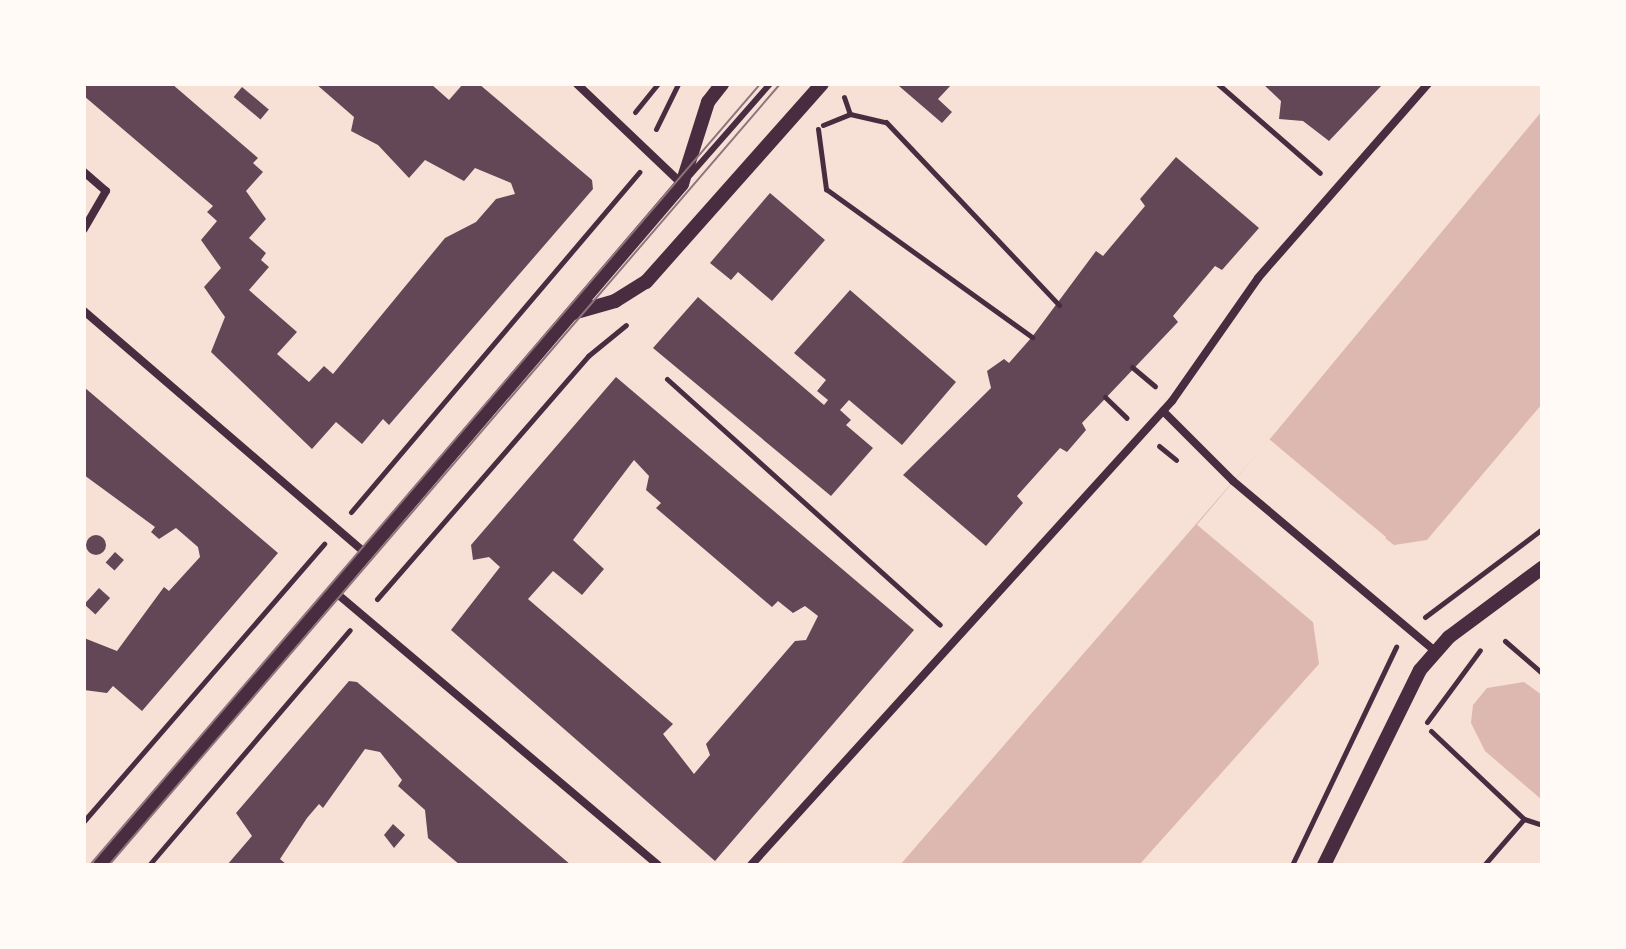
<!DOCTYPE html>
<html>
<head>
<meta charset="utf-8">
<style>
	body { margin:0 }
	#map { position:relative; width:1626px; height:949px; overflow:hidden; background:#f7e1d7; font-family:Overpass,sans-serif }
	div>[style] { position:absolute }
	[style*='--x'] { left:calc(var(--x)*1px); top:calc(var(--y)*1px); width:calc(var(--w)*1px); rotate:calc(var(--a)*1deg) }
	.water>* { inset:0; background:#dcb8b0 }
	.pier>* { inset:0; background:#f7e1d7; transform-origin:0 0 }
	.building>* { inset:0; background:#644757; transform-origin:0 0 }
	.round { border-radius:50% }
	.path>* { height:5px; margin:-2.5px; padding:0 2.5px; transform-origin:2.5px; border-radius:2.5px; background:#4a2c40 }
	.service>* { height:6px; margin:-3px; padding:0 3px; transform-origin:3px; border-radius:3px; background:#4a2c40 }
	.minor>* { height:8px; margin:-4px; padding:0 4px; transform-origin:4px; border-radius:4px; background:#4a2c40 }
	.tertiary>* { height:14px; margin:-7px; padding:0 7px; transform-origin:7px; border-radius:7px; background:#4a2c40 }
	.tram>* { height:2px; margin:-1px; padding:0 1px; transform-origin:1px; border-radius:1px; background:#8f747c }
	span { translate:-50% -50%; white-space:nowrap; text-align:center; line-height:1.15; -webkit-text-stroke:7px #fffaf5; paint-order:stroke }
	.frame { position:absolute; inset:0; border:86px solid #fffaf5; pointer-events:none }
</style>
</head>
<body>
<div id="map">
	<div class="water">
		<i style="clip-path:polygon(1542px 111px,1542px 404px,1427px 540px,1394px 545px,1385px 538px,1313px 622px,1319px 664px,1139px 865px,900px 865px,1275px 433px)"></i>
		<i style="clip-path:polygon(1524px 682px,1542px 695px,1542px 800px,1485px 751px,1471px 723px,1473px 705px,1487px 688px)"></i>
	</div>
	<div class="pier">
		<i style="left:1269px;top:439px;width:153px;height:112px;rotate:40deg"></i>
	</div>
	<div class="building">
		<i style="clip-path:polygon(84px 84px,172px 84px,258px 158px,253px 163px,263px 172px,246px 191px,266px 219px,249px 238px,266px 253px,261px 260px,269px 267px,249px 290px,297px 332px,277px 354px,309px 382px,324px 366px,333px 374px,445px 238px,476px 222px,496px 199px,515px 194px,511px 183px,475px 168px,464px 181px,425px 160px,409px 178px,378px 145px,351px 131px,354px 117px,316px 84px,431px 84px,449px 100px,463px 84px,479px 84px,592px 180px,593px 189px,389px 425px,383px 419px,362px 444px,336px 422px,312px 449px,211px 352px,225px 317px,204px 287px,221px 268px,201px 240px,217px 221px,207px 212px,213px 206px,84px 96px)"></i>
		<i style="clip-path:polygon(952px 84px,938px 99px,952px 112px,942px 123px,899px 86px)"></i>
		<i style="clip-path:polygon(1263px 84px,1383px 84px,1329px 141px,1303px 121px,1279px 119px,1281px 101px)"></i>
		<i style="left:242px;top:87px;width:35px;height:13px;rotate:40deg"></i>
		<i style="clip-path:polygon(1176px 157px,1259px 228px,1222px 270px,1215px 266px,1173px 316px,1178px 322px,1082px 423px,1086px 430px,1067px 452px,1060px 448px,1017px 496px,1023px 503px,986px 546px,903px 475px,991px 388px,987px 371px,1004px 359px,1009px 363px,1032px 337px,1096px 251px,1103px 256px,1145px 206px,1140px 199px)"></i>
		<i style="clip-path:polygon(770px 193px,825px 240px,772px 301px,738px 272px,731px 280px,710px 263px)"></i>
		<i style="clip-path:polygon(850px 290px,956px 382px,902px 445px,849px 400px,840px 410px,851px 420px,846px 425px,873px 448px,831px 496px,653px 348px,698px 297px,824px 405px,828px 400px,817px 391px,826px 380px,794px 353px)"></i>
		<i style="clip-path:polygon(evenodd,616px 377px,914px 630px,715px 861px,451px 630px,500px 567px,489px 557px,473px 560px,471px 545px,616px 377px,634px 460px,649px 476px,646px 490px,661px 503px,656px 508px,745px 584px,772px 607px,778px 601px,793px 613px,805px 606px,818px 616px,806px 640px,795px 641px,706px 744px,710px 755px,694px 774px,663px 734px,673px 724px,528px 599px,553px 571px,582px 595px,604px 569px,573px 540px,634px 460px)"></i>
		<i style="clip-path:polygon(84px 387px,278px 553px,142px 711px,113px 686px,107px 693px,84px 690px,84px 638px,117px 651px,164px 587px,169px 591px,200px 557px,198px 547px,176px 528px,159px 539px,151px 532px,155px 527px,84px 475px)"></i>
		<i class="round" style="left:86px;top:535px;width:20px;height:20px"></i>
		<i style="left:115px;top:552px;width:12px;height:14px;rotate:42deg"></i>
		<i style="left:99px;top:588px;width:15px;height:22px;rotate:42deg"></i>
		<i style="clip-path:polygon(349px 681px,357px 682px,571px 865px,460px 865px,428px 838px,425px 810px,398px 786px,402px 780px,380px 752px,365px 749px,323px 808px,319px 804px,307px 818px,280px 859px,287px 865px,227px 865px,252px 836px,236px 813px)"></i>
		<i style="clip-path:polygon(393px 824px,405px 835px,394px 848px,384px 835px)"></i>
	</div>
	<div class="path">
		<i style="--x:1218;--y:84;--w:135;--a:41.1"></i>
		<i style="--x:844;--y:97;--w:18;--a:71"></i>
		<i style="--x:635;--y:112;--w:36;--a:-51"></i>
		<i style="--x:823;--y:125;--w:29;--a:-22"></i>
		<i style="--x:850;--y:114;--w:37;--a:13"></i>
		<i style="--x:886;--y:122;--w:252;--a:46.6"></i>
		<i style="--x:656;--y:129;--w:50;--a:-63.9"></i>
		<i style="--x:818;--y:129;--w:61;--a:82.4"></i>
		<i style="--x:826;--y:189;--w:254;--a:35.7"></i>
		<i style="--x:1132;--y:367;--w:30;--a:40"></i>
		<i style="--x:667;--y:379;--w:367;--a:42"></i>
		<i style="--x:1105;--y:397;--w:30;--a:44"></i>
		<i style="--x:1159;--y:446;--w:22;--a:39"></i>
		<i style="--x:351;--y:512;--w:446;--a:-49.7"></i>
		<i style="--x:377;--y:599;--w:322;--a:-49"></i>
		<i style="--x:588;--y:356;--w:49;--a:-39.2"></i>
		<i style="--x:1425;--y:617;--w:146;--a:-36.9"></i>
		<i style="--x:1505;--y:641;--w:49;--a:40.9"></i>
		<i style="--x:1427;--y:722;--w:89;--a:-53.6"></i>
		<i style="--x:1431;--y:731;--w:128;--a:43.4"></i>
		<i style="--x:1524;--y:819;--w:61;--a:131"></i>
		<i style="--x:1524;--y:819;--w:19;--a:18"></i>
		<i style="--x:84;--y:821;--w:367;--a:-49.1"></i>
		<i style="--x:149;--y:865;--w:309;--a:-49.5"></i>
		<i style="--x:1292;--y:865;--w:242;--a:-64.5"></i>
	</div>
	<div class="service">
		<i style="--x:690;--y:175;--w:121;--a:-48.7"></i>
	</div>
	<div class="minor">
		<i style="--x:577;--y:84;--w:145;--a:43.6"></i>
		<i style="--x:84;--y:172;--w:29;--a:41"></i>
		<i style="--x:106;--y:191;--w:44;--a:120.1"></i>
		<i style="--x:84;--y:311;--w:373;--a:40.7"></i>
		<i style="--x:1163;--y:411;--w:99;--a:45"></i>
		<i style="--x:1233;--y:481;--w:264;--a:40.1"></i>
		<i style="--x:335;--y:592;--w:423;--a:40.2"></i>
		<i style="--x:751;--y:865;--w:627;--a:-47.78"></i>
		<i style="--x:1172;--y:401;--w:150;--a:-55"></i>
		<i style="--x:1258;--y:278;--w:258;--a:-48.8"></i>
	</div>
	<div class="tertiary">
		<i style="--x:573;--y:313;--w:44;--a:-15.9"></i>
		<i style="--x:615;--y:301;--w:36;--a:-32"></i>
		<i style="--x:646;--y:282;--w:265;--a:-48.4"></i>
		<i style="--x:100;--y:865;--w:896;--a:-49.48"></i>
		<i style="--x:682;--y:184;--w:86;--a:-72.4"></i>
		<i style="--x:708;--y:102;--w:23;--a:-52"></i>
		<i style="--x:1324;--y:865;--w:217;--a:-63.8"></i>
		<i style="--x:1420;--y:670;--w:44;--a:-48.7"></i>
		<i style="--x:1449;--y:637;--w:116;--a:-36.6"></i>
	</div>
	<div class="tram">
		<i style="--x:90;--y:865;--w:1029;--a:-49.37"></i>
		<i style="--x:109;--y:865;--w:1030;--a:-49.33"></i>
	</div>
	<div class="frame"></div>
</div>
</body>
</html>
